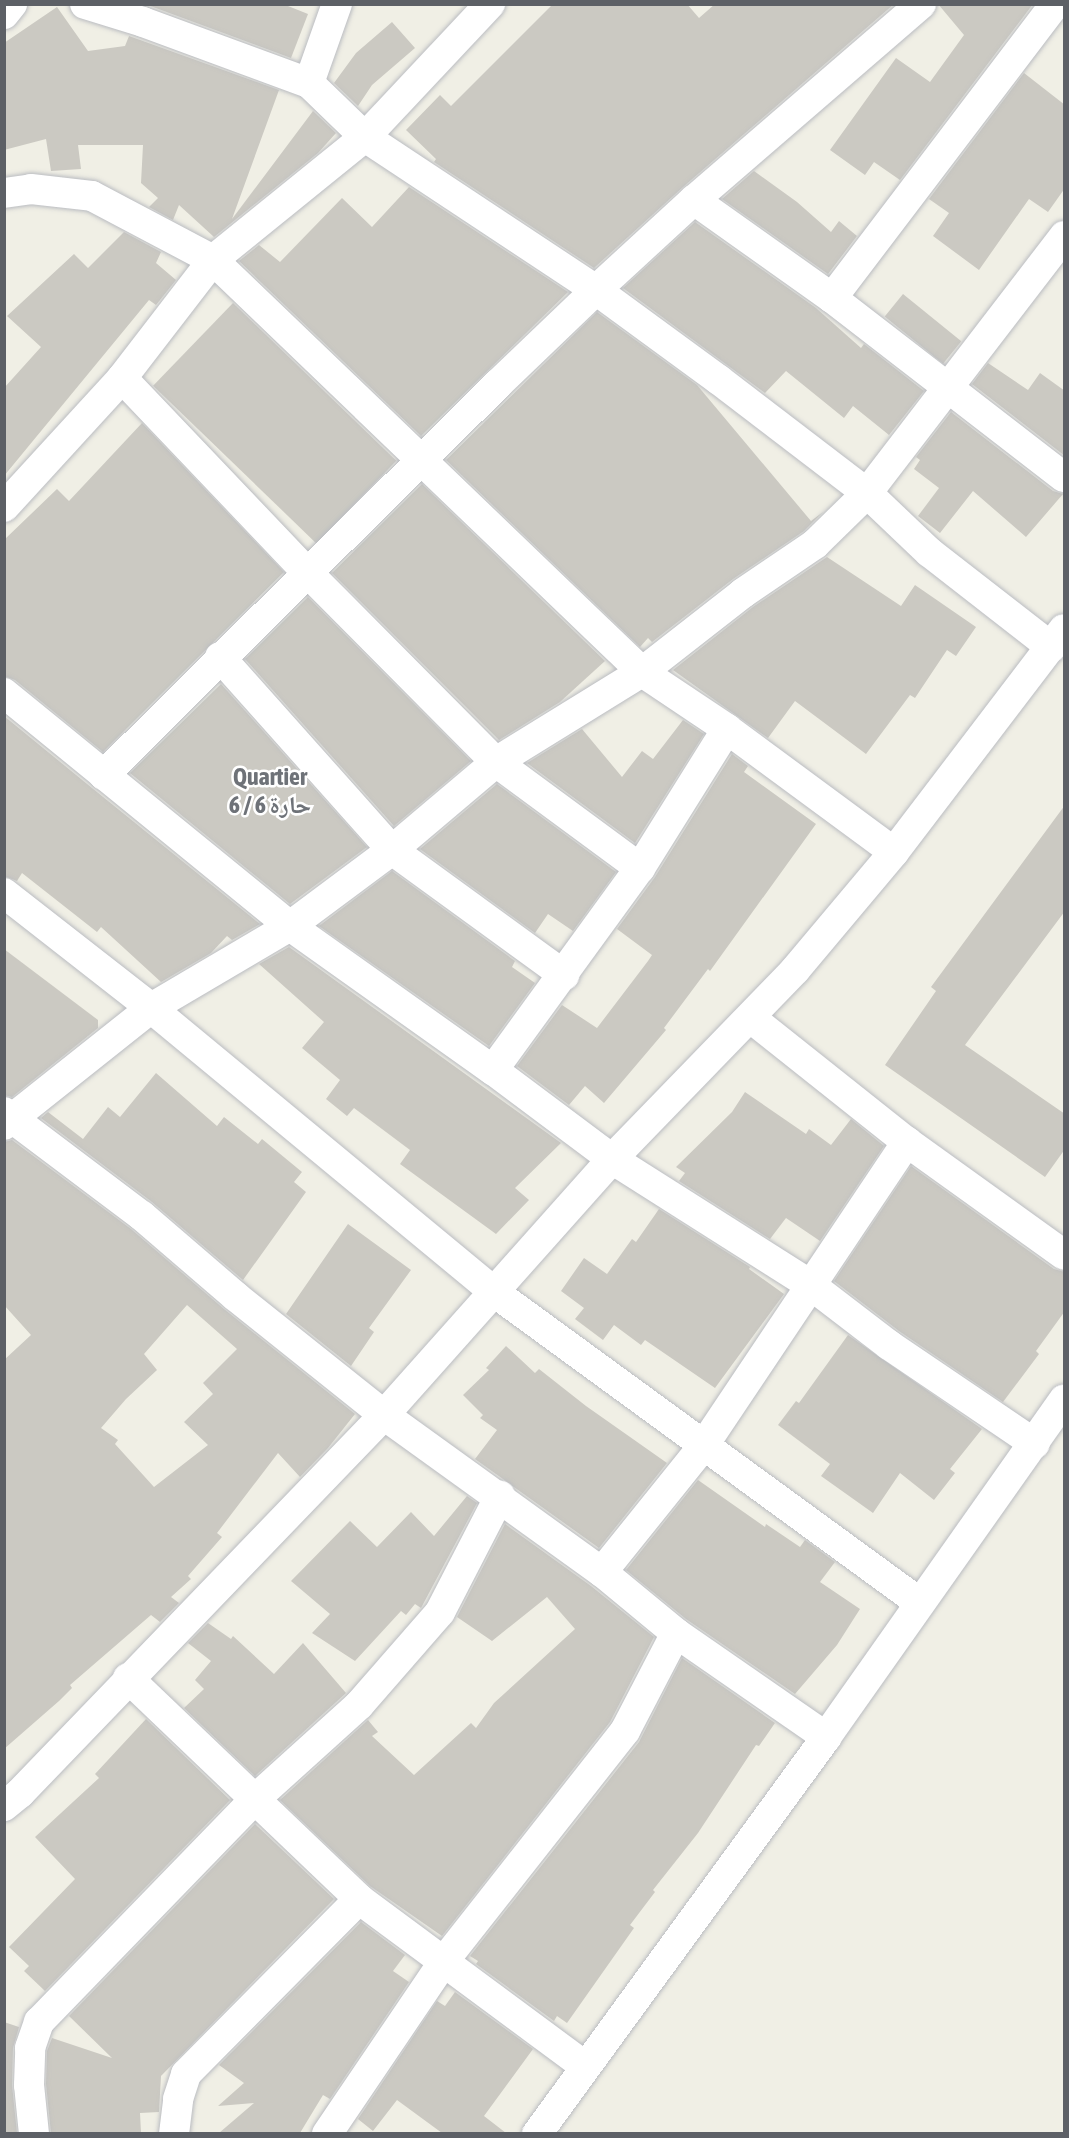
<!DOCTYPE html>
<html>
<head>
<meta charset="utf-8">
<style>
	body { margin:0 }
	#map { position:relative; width:1069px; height:2138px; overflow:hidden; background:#f0efe5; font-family:"Asap Condensed","Noto Naskh Arabic",sans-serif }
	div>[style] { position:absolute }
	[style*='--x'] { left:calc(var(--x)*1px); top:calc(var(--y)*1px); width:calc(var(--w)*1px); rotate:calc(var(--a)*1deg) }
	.building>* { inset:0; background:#cbc9c2; transform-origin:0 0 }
	.roads { filter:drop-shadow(0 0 2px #babcc1) drop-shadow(0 0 2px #babcc1) }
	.street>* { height:30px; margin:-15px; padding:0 15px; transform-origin:15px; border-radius:15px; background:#fff }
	span { translate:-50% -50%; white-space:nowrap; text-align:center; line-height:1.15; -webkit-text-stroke:5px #fff; paint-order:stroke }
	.district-label { font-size:24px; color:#6e7278; font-weight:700 }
	.frame { position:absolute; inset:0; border:6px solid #5d6066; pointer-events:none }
</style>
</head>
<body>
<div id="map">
	<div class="building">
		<i style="clip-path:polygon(145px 4px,283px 4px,308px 14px,291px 58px)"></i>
		<i style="clip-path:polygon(553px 4px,687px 4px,699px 18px,715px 4px,894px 4px,683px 187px,594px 268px,434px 162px,436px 159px,406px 130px,440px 95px,451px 106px)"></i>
		<i style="clip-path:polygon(938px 4px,1033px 4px,900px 180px,874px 162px,865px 175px,830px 150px,896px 58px,930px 82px,964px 35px)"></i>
		<i style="clip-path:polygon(57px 7px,88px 51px,125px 46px,129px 36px,279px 90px,232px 219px,313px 111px,336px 133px,318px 153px,214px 237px,179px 205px,173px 220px,149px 207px,158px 198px,141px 183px,143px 145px,78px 145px,81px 169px,51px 171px,46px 139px,4px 150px,4px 43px)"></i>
		<i style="clip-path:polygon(392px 22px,415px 48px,372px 85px,358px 106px,334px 83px,356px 53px)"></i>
		<i style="clip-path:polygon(1024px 73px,1065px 105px,1065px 188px,1048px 212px,1029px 199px,979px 270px,933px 236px,949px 213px,929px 199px)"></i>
		<i style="clip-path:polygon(754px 171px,797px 202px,831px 232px,839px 221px,857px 236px,828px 274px,722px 199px)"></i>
		<i style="clip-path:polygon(409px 187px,568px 292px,421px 436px,239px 261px,259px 245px,280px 262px,342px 198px,372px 227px)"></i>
		<i style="clip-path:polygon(695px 222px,816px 308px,861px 348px,864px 344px,924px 391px,889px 435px,853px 406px,844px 418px,786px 371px,765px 393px,623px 288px)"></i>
		<i style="clip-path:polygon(124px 232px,161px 252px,156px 263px,176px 280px,156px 305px,149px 300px,4px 476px,4px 388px,41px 347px,7px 316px,74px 254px,88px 268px)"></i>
		<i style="left:903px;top:294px;width:75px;height:29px;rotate:39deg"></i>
		<i style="left:233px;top:303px;width:227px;height:115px;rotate:44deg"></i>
		<i style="clip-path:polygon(597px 312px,697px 385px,811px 521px,823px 512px,804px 531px,733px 579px,652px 642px,648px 638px,640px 647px,446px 460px)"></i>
		<i style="clip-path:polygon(988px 363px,1028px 390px,1040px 373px,1065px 391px,1065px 456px,972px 384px)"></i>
		<i style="clip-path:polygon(951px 412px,1053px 491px,1063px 494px,1026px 537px,973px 491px,940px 533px,918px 516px,939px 488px,914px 469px,920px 460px,916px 457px)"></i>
		<i style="clip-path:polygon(142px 423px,284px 572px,103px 752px,15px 680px,4px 676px,4px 540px,57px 489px,69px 501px)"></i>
		<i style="clip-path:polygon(422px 484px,605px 661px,560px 702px,499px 740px,332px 573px)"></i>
		<i style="clip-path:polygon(827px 557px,901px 606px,915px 585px,976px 627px,956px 656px,947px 650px,915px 698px,910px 695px,866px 754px,795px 701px,768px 738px,673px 670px,753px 607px)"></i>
		<i style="clip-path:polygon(308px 597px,471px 761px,394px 826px,245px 659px)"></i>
		<i style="clip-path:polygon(221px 684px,367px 847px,290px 904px,130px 773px)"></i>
		<i style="clip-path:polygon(4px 716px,92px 788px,260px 924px,232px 940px,227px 936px,211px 953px,161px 982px,101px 927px,97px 932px,22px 873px,17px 881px,4px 876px)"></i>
		<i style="clip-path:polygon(683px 720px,704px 734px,635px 843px,527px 763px,582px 729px,622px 777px,642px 751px,653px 759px)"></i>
		<i style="clip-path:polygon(732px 754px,748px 766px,744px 772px,816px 824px,710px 971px,708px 969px,664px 1028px,666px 1030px,604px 1103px,585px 1086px,569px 1105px,517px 1066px,562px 1005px,597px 1028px,648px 961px,652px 955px,617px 929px,655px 877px)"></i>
		<i style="clip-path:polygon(497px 784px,616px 872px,573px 931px,548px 914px,535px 933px,420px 849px)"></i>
		<i style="clip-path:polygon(1065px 805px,1065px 911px,965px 1045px,1065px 1114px,1065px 1149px,1045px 1177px,885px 1065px,936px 991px,931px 987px)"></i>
		<i style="clip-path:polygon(392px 871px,515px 961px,512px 967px,535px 983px,489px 1046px,319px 926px)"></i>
		<i style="clip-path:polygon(289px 947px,561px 1143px,515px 1188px,529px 1200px,496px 1234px,400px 1164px,410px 1150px,354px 1108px,347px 1116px,326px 1099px,340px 1080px,302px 1048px,324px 1022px,259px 964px)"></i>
		<i style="clip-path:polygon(4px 949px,98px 1020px,98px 1028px,12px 1097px,4px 1095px)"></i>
		<i style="clip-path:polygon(156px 1073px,217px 1126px,224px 1117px,258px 1144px,262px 1139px,302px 1172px,294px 1182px,306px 1192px,243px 1280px,152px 1202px,41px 1118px,48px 1112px,83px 1139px,108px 1107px,120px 1117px)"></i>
		<i style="clip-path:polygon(745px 1092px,806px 1134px,809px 1129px,831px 1145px,851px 1119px,884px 1146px,820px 1241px,786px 1218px,770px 1239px,679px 1181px,685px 1173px,676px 1167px,732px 1112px)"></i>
		<i style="clip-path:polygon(evenodd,12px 1140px,131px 1229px,224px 1309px,355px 1414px,328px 1448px,300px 1477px,278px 1453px,217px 1533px,222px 1537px,188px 1576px,191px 1579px,171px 1597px,179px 1603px,160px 1622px,151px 1615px,70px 1685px,72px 1688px,59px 1701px,4px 1749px,4px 1360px,31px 1335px,4px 1305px,4px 1142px,12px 1140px,187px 1305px,237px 1349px,203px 1383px,213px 1394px,184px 1422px,208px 1445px,154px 1487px,115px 1444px,118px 1440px,101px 1428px,126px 1399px,157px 1370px,144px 1354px,187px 1305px)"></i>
		<i style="clip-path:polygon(911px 1166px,1054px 1269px,1065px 1272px,1065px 1311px,1036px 1351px,1039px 1354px,1003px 1402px,899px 1331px,834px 1281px)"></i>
		<i style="clip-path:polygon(659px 1209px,750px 1267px,749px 1269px,784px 1294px,715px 1388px,645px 1340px,641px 1345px,614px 1325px,603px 1340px,575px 1319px,584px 1308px,561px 1291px,584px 1258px,607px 1274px,632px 1239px,636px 1242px)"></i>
		<i style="clip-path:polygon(348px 1224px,411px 1270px,369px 1328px,374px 1332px,351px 1366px,286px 1314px)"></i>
		<i style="clip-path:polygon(848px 1335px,982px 1429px,950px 1469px,955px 1473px,934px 1500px,900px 1473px,873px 1513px,821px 1476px,830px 1464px,778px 1425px,796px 1401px,799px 1403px)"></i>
		<i style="clip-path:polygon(506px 1346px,535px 1373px,539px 1369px,586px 1406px,667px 1463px,599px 1548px,475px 1459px,497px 1430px,480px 1418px,483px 1415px,463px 1395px,489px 1370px,486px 1368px)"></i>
		<i style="clip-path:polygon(698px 1480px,765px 1527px,766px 1524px,800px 1547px,805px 1540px,835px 1562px,820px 1582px,860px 1609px,837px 1645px,795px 1694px,686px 1619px,626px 1570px)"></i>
		<i style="clip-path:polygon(467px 1496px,477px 1503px,421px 1608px,415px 1604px,406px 1615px,401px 1611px,355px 1661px,312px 1633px,330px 1614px,291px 1581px,350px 1521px,377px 1547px,411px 1512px,434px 1536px)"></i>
		<i style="clip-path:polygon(505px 1524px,591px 1586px,654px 1637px,610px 1722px,442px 1936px,370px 1886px,280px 1800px,368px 1720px,378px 1732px,372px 1736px,414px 1775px,471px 1723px,476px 1728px,494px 1703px,575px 1629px,547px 1597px,492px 1641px,457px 1617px)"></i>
		<i style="clip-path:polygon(208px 1623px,231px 1639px,233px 1636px,274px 1674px,303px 1643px,346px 1693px,255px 1776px,184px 1708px,204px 1689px,195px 1680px,211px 1661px,188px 1643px)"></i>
		<i style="clip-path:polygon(682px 1658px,775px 1723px,759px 1746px,756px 1745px,698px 1833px,653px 1890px,655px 1892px,630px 1925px,634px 1928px,567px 2023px,557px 2016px,554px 2021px,476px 1964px,478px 1961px,470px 1956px,639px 1742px)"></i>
		<i style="clip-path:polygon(146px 1719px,230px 1800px,45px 1991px,24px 1971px,29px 1966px,9px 1947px,75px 1879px,35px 1837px,99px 1778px,95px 1774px)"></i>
		<i style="clip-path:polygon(255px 1824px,334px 1899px,161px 2076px,159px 2112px,140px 2113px,141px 2133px,51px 2133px,46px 2084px,47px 2051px,52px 2038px,112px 2058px,69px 2016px)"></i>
		<i style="clip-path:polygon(361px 1922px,405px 1955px,393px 1971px,409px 1982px,330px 2099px,323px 2095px,300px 2133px,219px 2133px,254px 2103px,218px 2106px,244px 2083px,219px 2065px)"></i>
		<i style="clip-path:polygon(455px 1992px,533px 2049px,484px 2116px,506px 2133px,442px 2133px,397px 2100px,373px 2131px,358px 2119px,437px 2001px,445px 2006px)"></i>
		<i style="clip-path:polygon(4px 2022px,19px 2027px,13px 2048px,12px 2085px,17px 2133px,4px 2133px)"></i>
	</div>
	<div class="roads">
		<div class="street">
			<i style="--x:85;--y:4;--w:61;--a:17.2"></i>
			<i style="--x:143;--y:22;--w:177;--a:20.2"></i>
			<i style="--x:309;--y:83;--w:78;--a:44"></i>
			<i style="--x:365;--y:137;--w:277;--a:33.5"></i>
			<i style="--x:596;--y:290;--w:152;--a:36.2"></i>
			<i style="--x:719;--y:380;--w:186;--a:37.4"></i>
			<i style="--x:867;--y:493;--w:86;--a:43.6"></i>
			<i style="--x:929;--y:552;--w:155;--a:37.9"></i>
			<i style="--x:4;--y:14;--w:13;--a:-51"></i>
			<i style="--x:309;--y:83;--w:84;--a:-70.5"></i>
			<i style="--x:4;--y:193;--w:27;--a:-8"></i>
			<i style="--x:31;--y:189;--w:61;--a:6.5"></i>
			<i style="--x:92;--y:196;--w:137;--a:27.9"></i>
			<i style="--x:213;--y:260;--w:595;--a:43.84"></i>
			<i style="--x:642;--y:672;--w:102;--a:33.8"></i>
			<i style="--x:727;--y:729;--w:207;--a:36.4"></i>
			<i style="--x:694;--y:200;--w:169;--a:35.4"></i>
			<i style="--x:832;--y:298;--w:293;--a:37.7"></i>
			<i style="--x:832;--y:298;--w:369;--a:-52.8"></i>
			<i style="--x:122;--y:378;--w:269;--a:46.4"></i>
			<i style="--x:308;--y:573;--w:267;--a:45.2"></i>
			<i style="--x:496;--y:762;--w:179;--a:36.4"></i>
			<i style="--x:4;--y:507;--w:175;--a:-47.5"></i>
			<i style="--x:122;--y:378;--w:149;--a:-52.4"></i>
			<i style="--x:213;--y:260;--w:196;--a:-39"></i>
			<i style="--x:365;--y:137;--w:183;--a:-46.8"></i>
			<i style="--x:220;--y:657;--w:259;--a:48.3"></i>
			<i style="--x:392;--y:850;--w:213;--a:36"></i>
			<i style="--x:4;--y:693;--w:369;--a:39.2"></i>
			<i style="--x:290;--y:926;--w:249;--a:35.4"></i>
			<i style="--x:493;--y:1070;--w:149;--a:36.8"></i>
			<i style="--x:612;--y:1159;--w:237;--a:32.4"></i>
			<i style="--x:812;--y:1286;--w:97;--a:37.5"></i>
			<i style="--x:889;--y:1345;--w:176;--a:34.1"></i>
			<i style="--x:104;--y:775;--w:555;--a:-44.78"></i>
			<i style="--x:498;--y:384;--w:136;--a:-43.8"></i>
			<i style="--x:596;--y:290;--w:133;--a:-42.6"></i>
			<i style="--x:694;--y:200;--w:300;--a:-40.8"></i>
			<i style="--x:4;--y:893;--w:187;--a:38"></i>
			<i style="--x:151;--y:1008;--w:445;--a:39.6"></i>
			<i style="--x:494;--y:1292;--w:527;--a:36.13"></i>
			<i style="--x:751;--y:1018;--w:199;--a:38.5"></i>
			<i style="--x:907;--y:1142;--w:193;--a:35.7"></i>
			<i style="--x:493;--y:1070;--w:250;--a:-54"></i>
			<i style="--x:640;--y:868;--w:164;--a:-58"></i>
			<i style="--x:4;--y:1112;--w:173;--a:37"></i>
			<i style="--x:142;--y:1216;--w:123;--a:40.7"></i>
			<i style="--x:235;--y:1296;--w:191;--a:38.6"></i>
			<i style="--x:384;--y:1415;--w:269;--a:35.8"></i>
			<i style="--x:602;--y:1572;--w:96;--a:39.5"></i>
			<i style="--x:676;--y:1633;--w:183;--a:34.7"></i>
			<i style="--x:4;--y:1125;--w:188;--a:-38.5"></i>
			<i style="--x:151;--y:1008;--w:161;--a:-30.5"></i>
			<i style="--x:290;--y:926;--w:127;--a:-36.7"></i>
			<i style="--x:392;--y:850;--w:136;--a:-40.2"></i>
			<i style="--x:496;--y:762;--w:172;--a:-31.7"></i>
			<i style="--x:642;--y:672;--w:128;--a:-38"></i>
			<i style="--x:743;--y:593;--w:87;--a:-34.2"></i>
			<i style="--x:815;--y:544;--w:73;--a:-44.4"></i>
			<i style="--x:867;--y:493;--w:324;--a:-52.5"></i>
			<i style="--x:602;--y:1572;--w:163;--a:-51.2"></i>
			<i style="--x:704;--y:1445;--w:365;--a:-56.2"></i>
			<i style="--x:128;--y:1678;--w:320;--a:43.7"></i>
			<i style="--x:359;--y:1899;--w:281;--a:36.5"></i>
			<i style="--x:4;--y:1806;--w:21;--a:-39"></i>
			<i style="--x:20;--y:1793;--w:525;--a:-46.08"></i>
			<i style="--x:384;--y:1415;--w:343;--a:-48.3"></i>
			<i style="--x:612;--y:1159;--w:263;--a:-45.9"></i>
			<i style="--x:795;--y:970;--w:154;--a:-50"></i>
			<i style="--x:894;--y:852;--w:280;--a:-52.7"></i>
			<i style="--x:34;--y:2134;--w:49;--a:-95.8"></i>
			<i style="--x:29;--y:2085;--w:37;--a:-88"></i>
			<i style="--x:30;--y:2048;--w:28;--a:-71"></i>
			<i style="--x:39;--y:2022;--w:310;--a:-45.9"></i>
			<i style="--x:255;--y:1799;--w:140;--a:-42.1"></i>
			<i style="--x:359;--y:1705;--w:123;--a:-48.9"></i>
			<i style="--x:440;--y:1612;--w:131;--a:-62.7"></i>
			<i style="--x:174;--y:2134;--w:35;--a:-83"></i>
			<i style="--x:178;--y:2099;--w:26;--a:-72"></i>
			<i style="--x:186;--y:2074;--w:246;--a:-45.3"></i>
			<i style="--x:327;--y:2134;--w:209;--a:-55.9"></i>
			<i style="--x:444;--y:1961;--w:293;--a:-51.8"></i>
			<i style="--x:625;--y:1731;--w:110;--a:-62.5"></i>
			<i style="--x:537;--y:2134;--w:491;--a:-53.9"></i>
			<i style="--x:826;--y:1737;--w:413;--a:-54.8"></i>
		</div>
	</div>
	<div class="district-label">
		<span style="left:270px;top:791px">Quartier<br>6 / حارة 6</span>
	</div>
	<div class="frame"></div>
</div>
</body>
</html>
